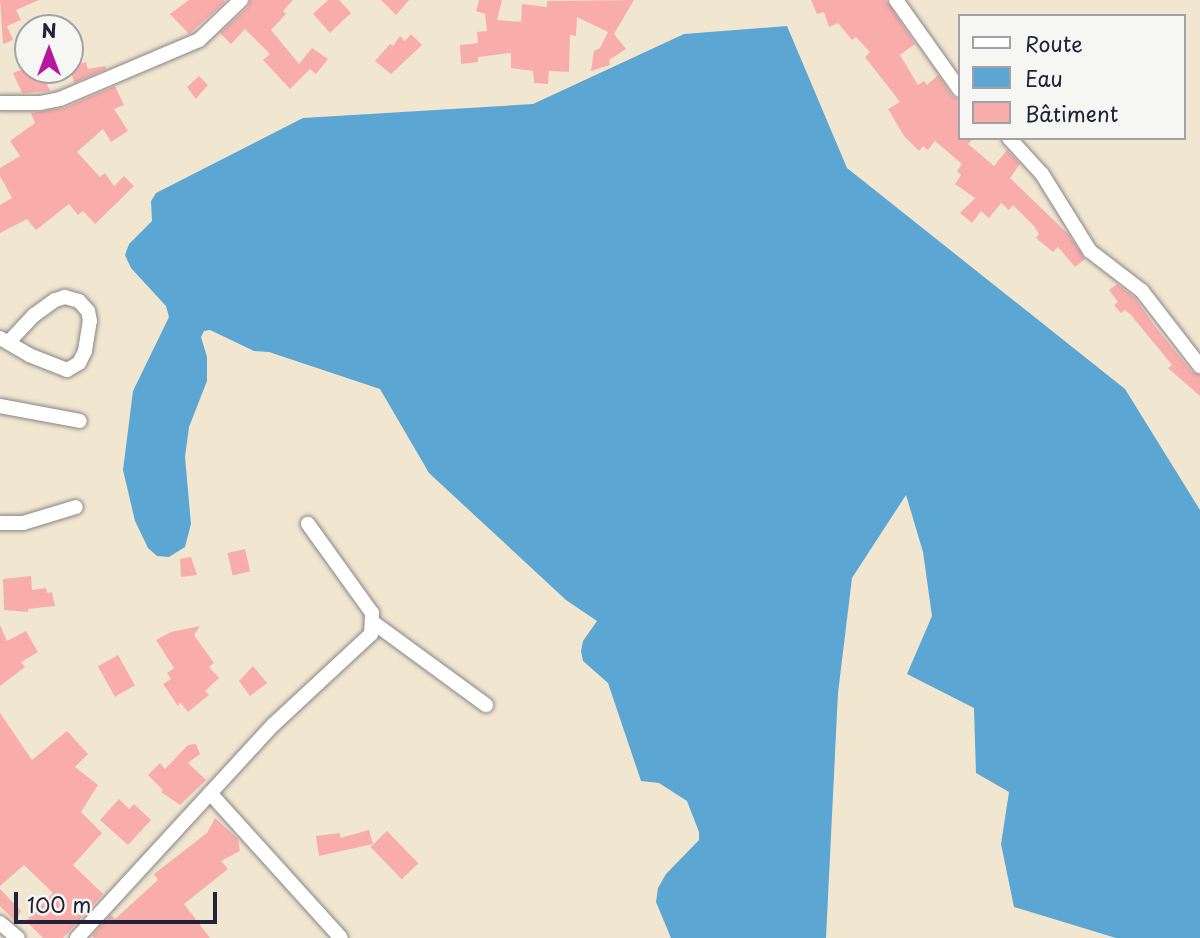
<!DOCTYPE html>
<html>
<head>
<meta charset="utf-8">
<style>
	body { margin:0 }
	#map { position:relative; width:1200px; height:938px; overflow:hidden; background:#f1e7d0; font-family:"Playpen Sans",sans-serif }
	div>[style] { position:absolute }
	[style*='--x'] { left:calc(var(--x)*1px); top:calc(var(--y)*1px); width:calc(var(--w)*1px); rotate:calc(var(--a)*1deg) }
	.water>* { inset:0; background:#5ca6d3 }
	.building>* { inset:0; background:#f8adab; transform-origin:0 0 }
	.roads { filter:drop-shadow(0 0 2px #8a8486) drop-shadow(0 0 2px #8a8486) }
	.minor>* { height:14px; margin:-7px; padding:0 7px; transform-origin:7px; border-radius:7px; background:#fff }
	span { translate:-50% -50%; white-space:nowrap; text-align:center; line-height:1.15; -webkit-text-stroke:6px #f6f6f2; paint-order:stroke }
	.legend { position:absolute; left:958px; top:14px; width:228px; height:126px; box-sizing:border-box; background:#f6f6f2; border:2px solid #a1a1a9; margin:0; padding:9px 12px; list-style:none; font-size:21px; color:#22223b }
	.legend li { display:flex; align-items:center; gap:14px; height:35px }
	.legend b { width:35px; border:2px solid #a1a1a9 }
	.north { position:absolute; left:14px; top:14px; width:70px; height:70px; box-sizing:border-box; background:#f6f6f2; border:2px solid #a1a1a9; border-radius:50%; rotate:0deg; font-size:19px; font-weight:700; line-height:28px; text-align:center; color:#22223b }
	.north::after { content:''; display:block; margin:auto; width:24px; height:32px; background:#b5179e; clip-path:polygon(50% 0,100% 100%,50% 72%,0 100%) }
	.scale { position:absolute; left:14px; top:892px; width:203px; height:32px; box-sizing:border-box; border:4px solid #22223b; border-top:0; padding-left:9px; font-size:21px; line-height:24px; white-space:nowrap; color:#22223b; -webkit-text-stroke:5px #f6f6f2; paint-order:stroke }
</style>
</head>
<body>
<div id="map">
	<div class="water">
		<i style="clip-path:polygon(787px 26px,847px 168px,1125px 389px,1200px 510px,1200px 938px,1116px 938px,1014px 907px,1001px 844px,1009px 792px,976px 773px,974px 708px,907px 674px,932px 616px,923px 552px,906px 495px,852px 578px,838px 693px,826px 938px,671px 938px,656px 902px,658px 888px,666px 874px,699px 840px,699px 832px,687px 801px,659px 783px,641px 781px,608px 683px,583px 661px,581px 651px,583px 641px,597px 621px,566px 600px,429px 473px,380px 389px,269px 352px,254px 351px,210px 330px,204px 331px,201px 337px,207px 357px,207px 381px,189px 427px,185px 457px,191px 524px,185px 547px,169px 557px,157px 556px,148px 548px,135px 521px,123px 470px,133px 391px,169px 317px,166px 306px,131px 268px,125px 255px,129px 244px,152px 221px,151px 201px,156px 193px,303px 118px,533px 104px,684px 34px)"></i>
	</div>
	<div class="building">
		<i style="clip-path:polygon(0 0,39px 0,16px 10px,21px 20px,7px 26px,13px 40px,3px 44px)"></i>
		<i style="clip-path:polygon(189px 0,224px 0,225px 2px,189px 34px,170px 14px)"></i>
		<i style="clip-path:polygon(250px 0,293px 0,283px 11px,286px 14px,271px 30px,299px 64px,312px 48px,328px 59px,316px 74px,310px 69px,290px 89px,263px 60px,270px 54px,245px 29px,231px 44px,220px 33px,248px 7px)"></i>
		<i style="clip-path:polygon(328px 0,339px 0,351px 13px,330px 33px,313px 14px)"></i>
		<i style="clip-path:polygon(381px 0,409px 0,396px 15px)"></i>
		<i style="clip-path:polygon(479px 0,502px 0,497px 20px,521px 22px,522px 4px,547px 7px,547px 1px,634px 0,614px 34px,626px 49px,609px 60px,610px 65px,591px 71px,594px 51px,600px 48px,608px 32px,577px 17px,576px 36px,570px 35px,569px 72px,549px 71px,548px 84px,534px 83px,533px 71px,511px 68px,511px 53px,478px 57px,478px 62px,461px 64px,460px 45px,478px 43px,477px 32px,487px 31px,485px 14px,476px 11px)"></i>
		<i style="clip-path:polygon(811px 0,886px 0,915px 44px,900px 55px,918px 85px,924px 81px,927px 85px,938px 75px,952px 96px,960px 100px,960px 138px,974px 138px,968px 144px,994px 166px,1007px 150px,1020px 164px,1010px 178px,1068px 234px,1085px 259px,1075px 267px,1058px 247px,1053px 252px,1036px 238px,1039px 234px,1034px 226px,1013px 205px,1009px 210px,1001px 203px,989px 218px,981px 211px,972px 223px,960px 213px,975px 198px,955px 184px,961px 175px,957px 171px,962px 164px,935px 141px,928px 150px,923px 146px,919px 151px,904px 136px,888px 109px,900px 102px,865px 57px,870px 52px,856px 37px,852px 40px,838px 23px,829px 27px,824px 12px,817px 14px)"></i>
		<i style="clip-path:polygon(411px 34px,422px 45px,391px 74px,375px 61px,390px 44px,393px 46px,400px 36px,405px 41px)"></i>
		<i style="clip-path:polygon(86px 62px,88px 69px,105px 66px,106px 69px,74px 83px,70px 67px)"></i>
		<i style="clip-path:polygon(28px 67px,28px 70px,41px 70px,50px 91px,22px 93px,13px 73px)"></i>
		<i style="clip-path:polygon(199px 76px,208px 85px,196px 99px,187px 87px)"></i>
		<i style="clip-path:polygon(115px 86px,124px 105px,114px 109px,128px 131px,111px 142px,103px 129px,77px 152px,100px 177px,105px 173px,114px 186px,124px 176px,134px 186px,95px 224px,83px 211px,78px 215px,69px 204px,36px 230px,27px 219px,0 233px,0 205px,12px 198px,0 176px,0 168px,20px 156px,10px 141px,35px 123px,31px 113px,64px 108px)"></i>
		<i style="clip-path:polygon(1117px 284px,1135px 298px,1157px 329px,1192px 372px,1200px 375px,1200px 396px,1168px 368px,1172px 365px,1131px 315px,1125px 310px,1121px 313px,1114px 305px,1118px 302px,1109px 290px)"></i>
		<i style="left:245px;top:549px;width:23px;height:18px;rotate:77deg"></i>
		<i style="clip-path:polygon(191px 557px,197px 575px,181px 577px,180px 559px)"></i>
		<i style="clip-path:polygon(31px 576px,32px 590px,46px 588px,47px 593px,52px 592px,55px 606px,28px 609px,28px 612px,4px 610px,3px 579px)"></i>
		<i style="clip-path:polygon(0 625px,7px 641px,26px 631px,38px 652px,21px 662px,25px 667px,0 686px)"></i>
		<i style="clip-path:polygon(200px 626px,194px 635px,214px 663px,209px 667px,219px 678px,205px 691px,209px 695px,188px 712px,180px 702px,178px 706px,163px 684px,171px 679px,167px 673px,174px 668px,156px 640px,171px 632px)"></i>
		<i style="left:118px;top:655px;width:35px;height:23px;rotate:61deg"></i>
		<i style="clip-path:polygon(253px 666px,267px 683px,250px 696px,239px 681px)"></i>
		<i style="clip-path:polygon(0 713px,32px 760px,67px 731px,88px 754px,75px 767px,98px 785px,81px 812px,102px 833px,73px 865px,103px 894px,63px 938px,43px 938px,26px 921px,53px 893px,24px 865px,0 886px)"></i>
		<i style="clip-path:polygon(196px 744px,200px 754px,188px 763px,206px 780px,180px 805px,161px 792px,163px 790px,148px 775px,160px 763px,165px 769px,188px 745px)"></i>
		<i style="clip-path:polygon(119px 799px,129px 809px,134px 804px,151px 820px,128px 845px,100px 820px)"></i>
		<i style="clip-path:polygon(215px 818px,238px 839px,240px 851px,221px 861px,228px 869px,184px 904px,210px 938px,94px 938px,92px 936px,111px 915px,115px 919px,158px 880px,154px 874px,207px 833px)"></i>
		<i style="clip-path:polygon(369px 830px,373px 844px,319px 856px,316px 836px,340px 833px,340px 838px)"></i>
		<i style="left:387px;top:831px;width:45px;height:23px;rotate:46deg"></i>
		<i style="clip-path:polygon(0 889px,21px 911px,15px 921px,0 906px)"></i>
	</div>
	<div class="roads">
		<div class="minor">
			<i style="--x:896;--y:0;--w:110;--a:54.6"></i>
			<i style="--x:0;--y:103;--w:40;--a:0"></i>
			<i style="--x:40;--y:103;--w:20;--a:-11"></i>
			<i style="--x:60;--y:99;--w:151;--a:-23"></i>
			<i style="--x:199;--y:40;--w:58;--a:-43.6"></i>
			<i style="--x:1009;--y:138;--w:49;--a:47.5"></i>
			<i style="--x:1042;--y:174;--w:91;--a:58.1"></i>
			<i style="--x:1090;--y:251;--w:66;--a:37.6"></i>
			<i style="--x:1142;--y:291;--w:95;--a:52.3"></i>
			<i style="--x:0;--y:338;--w:34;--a:30"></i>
			<i style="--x:29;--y:355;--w:41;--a:21.5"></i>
			<i style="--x:67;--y:370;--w:14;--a:-30"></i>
			<i style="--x:79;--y:363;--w:13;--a:-63"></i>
			<i style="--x:85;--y:351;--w:30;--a:-81"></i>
			<i style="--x:90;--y:321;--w:10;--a:-101"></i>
			<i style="--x:88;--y:311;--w:13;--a:-132"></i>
			<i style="--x:79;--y:301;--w:15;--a:-164"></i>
			<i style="--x:65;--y:297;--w:10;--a:163"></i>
			<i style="--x:55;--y:300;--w:26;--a:144"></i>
			<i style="--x:34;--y:315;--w:37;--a:133"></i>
			<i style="--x:0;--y:406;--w:81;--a:10.6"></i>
			<i style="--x:0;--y:523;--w:23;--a:0"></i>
			<i style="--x:23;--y:523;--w:55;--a:-16.8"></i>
			<i style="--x:374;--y:623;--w:139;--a:36.2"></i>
			<i style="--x:210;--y:793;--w:195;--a:47.9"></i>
			<i style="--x:0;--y:923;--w:23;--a:40"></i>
			<i style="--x:77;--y:938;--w:289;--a:-47.4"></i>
			<i style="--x:273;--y:725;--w:134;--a:-42.9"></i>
			<i style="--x:371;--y:634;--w:21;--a:-87"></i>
			<i style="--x:372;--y:613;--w:110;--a:-125.7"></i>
		</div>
	</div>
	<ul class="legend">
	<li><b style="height:9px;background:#fff"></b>Route</li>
	<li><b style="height:19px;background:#5ca6d3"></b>Eau</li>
	<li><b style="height:19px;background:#f8adab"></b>Bâtiment</li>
	</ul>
	<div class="north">N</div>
	<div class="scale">100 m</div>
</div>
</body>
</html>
